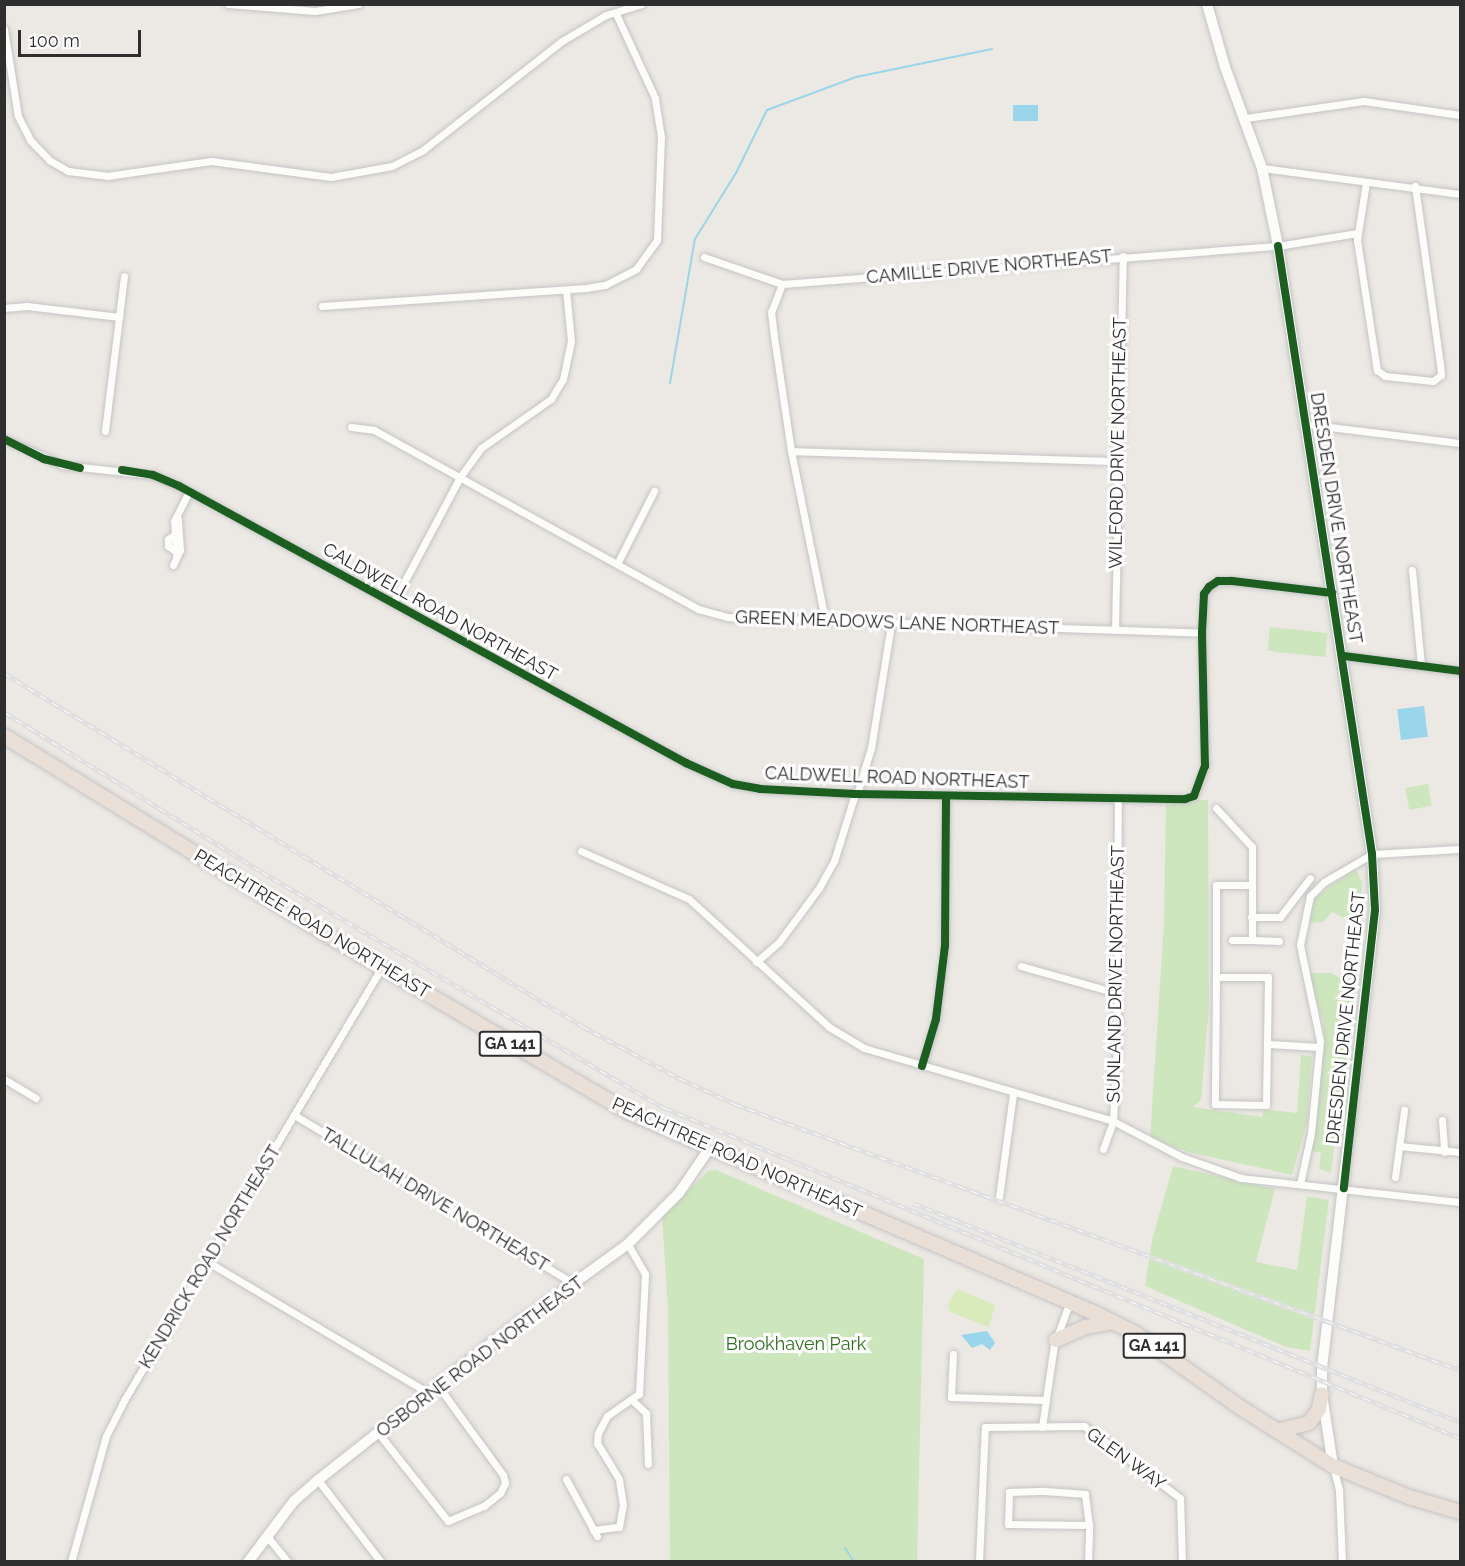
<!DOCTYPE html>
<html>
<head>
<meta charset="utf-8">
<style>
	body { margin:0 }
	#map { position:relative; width:1465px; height:1566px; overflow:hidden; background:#ece8e4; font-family:Raleway,sans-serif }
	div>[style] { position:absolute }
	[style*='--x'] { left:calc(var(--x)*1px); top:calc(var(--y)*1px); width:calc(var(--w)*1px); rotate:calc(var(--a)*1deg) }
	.green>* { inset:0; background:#cee6be; transform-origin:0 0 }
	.pitch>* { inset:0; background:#d9eabb }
	.water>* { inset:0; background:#99d6ec; transform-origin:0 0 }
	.stream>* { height:2px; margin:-1px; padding:0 1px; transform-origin:1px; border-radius:1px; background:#99d6ec }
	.roads { filter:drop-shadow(0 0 2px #c5c4c5) drop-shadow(0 0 2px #c5c4c5) }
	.street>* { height:7px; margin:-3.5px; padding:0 3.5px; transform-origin:3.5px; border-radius:3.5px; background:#fcfcfb }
	.secondary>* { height:10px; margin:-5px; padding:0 5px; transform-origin:5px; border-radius:5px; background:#fcfcfb }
	.highway>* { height:14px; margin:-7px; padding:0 7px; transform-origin:7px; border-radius:7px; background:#eadfd6 }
	.rail>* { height:4.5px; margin-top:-2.25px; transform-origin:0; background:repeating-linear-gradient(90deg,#fff 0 7px,#dfdfe1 0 14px); box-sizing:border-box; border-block:2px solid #dfdfe1 }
	.cycleway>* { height:8px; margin:-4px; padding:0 4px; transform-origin:4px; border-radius:4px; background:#1b5e20 }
	span { translate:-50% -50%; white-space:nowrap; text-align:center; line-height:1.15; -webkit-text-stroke:6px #fff; paint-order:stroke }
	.shield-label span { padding:2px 4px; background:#fff; border:2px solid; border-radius:4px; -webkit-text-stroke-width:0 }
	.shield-label { font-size:16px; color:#2e2e2e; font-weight:700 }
	.street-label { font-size:18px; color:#2e2e2e }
	.park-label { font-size:18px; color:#2c6e1b }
	.frame { position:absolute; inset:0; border:6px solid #2e2e2e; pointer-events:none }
	.scale { position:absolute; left:18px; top:30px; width:123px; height:27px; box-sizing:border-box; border:3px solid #2e2e2e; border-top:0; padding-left:8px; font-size:18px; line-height:21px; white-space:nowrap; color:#2e2e2e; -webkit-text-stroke:4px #fff; paint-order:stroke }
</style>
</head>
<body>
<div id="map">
	<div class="green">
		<i style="left:1270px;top:627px;width:58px;height:24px;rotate:6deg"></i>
		<i style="left:1428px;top:784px;width:22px;height:23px;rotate:80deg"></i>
		<i style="clip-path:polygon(1208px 800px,1209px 1006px,1201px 1100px,1193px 1107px,1262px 1117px,1264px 1109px,1297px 1113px,1301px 1055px,1312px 1056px,1307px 1123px,1292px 1175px,1192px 1153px,1150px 1138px,1164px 923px,1166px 802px)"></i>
		<i style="clip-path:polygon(1355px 868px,1362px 882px,1360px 920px,1352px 923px,1332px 912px,1323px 922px,1306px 923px,1315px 898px)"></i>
		<i style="clip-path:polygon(1306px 973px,1331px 973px,1355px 987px,1331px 1173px,1319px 1169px,1321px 1152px,1311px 1152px,1325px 1039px,1323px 1020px)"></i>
		<i style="clip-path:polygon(1173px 1166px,1275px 1189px,1256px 1262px,1297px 1270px,1307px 1196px,1329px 1200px,1310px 1351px,1286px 1347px,1145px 1286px,1152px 1240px)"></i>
		<i style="clip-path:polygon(716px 1170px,924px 1259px,917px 1561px,670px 1561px,668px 1309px,662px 1216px,708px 1171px)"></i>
	</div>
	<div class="pitch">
		<i style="clip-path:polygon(957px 1289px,995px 1305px,989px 1327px,950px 1312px,948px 1305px)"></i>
	</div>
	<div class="water">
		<i style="left:1038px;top:105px;width:16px;height:25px;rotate:90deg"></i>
		<i style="left:1424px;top:706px;width:31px;height:27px;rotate:83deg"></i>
		<i style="clip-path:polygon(987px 1331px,995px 1343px,990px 1350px,982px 1344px,972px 1348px,961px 1335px)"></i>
	</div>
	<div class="stream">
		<i style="--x:670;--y:383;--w:146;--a:-80.2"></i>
		<i style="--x:695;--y:239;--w:78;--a:-58.2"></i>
		<i style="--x:736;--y:173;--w:70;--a:-63.8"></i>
		<i style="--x:767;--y:110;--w:95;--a:-20.3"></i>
		<i style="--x:856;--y:77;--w:139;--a:-11.6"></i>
		<i style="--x:845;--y:1548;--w:17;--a:57"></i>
	</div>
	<div class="roads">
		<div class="street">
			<i style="--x:228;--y:4;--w:87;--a:4.6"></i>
			<i style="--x:315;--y:11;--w:44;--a:-9.2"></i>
			<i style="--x:4;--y:29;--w:88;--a:80.9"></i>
			<i style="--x:18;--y:116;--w:27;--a:63"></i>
			<i style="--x:30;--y:140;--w:28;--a:46"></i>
			<i style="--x:49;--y:160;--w:22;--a:30"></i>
			<i style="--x:68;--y:171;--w:39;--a:7"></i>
			<i style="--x:107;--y:176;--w:105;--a:-8.2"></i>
			<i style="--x:211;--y:161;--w:121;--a:7.6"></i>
			<i style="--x:331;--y:177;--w:62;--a:-10.2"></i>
			<i style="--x:392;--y:166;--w:35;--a:-27"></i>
			<i style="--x:423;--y:150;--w:177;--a:-38.1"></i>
			<i style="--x:562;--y:41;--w:51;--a:-30.6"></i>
			<i style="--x:606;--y:15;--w:37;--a:-17"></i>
			<i style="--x:1246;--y:118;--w:119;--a:-8.2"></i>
			<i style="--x:1364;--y:101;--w:97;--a:8.3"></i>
			<i style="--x:1262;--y:168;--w:200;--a:7.5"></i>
			<i style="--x:1366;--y:182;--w:59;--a:98.8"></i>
			<i style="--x:1357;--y:240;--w:132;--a:81.3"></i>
			<i style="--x:1377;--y:370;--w:10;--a:37"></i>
			<i style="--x:1385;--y:376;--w:48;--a:5.9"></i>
			<i style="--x:1433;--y:381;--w:10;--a:-37"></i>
			<i style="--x:1441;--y:375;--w:11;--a:-95"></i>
			<i style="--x:1440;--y:364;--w:180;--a:-98"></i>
			<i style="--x:704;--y:257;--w:83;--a:19.1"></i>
			<i style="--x:782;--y:284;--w:497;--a:-4.4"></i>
			<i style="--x:1278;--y:246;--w:80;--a:-9.3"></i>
			<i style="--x:782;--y:284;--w:30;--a:111"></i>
			<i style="--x:771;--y:312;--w:25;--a:83"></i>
			<i style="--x:774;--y:337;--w:115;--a:81.5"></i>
			<i style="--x:791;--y:451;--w:172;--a:78.6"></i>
			<i style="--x:322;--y:306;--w:265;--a:-3.9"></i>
			<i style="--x:586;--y:288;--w:19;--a:-9"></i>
			<i style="--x:605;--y:285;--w:35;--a:-27"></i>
			<i style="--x:636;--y:269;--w:36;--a:-54"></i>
			<i style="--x:657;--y:240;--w:103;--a:-87.8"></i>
			<i style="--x:661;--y:137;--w:39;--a:-99"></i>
			<i style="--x:655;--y:98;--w:93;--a:-114.9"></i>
			<i style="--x:4;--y:308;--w:23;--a:-5"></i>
			<i style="--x:27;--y:306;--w:93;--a:6.8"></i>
			<i style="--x:1305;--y:424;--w:156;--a:7"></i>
			<i style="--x:351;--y:427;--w:23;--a:7"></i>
			<i style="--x:374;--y:430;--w:370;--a:28.9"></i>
			<i style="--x:698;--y:609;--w:31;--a:15"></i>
			<i style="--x:728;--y:617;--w:474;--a:1.9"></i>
			<i style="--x:105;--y:431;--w:156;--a:-83"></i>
			<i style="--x:4;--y:439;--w:64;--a:24.1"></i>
			<i style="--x:62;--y:465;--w:92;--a:6.3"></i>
			<i style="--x:153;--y:475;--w:28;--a:23"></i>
			<i style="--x:179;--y:486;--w:578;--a:28.65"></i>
			<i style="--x:686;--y:763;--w:51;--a:24.1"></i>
			<i style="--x:733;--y:784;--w:27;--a:10"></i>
			<i style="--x:760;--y:789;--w:95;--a:3"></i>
			<i style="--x:855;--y:794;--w:330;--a:0.9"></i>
			<i style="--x:1185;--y:799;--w:9;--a:-18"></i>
			<i style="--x:1194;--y:796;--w:32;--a:-70"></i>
			<i style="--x:1205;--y:766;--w:133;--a:-91.3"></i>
			<i style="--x:1202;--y:633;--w:39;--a:-87"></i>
			<i style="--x:1204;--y:594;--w:9;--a:-54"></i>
			<i style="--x:1209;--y:587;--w:11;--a:-34"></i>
			<i style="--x:1218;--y:581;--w:14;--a:0"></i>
			<i style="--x:1232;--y:581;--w:101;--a:6.8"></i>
			<i style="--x:791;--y:451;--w:325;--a:1.8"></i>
			<i style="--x:174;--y:550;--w:7;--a:-146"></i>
			<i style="--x:168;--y:546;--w:7;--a:-90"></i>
			<i style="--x:168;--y:539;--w:12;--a:-35"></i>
			<i style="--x:176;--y:555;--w:34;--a:-93"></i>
			<i style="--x:174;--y:521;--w:33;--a:-63"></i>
			<i style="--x:618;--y:562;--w:80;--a:-63.1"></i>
			<i style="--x:173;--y:565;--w:17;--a:-65"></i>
			<i style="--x:180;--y:550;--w:32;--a:-94"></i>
			<i style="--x:1412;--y:570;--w:95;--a:84.6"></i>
			<i style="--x:393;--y:603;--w:143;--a:-62"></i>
			<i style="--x:460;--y:477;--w:36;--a:-54"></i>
			<i style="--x:481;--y:448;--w:85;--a:-35"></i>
			<i style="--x:551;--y:399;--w:23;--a:-59"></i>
			<i style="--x:563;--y:379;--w:39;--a:-78"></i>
			<i style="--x:571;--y:341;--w:51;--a:-95.6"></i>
			<i style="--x:1115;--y:630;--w:374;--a:-88.8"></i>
			<i style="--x:1344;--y:656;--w:117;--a:7.4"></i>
			<i style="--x:857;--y:794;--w:48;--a:-73.1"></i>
			<i style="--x:871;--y:748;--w:125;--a:-80.8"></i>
			<i style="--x:1216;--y:808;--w:53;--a:47.3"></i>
			<i style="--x:1252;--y:847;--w:93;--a:90"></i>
			<i style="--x:1252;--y:940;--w:20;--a:180"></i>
			<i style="--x:581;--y:851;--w:118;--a:24"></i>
			<i style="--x:689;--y:899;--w:190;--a:42.4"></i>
			<i style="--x:829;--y:1027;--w:41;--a:31"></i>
			<i style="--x:864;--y:1048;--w:259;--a:16.3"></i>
			<i style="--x:1113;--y:1121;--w:78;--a:27.6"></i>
			<i style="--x:1182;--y:1157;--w:63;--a:19.6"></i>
			<i style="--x:1241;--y:1178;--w:220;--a:6.3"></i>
			<i style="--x:1251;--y:917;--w:29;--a:0"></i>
			<i style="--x:1280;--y:917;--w:49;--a:-52.4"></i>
			<i style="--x:1252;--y:940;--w:27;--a:2"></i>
			<i style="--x:756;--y:962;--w:30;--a:-41"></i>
			<i style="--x:779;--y:942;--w:67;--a:-53.5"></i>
			<i style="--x:819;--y:888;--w:31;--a:-61"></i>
			<i style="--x:834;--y:861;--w:70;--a:-72.6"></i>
			<i style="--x:1021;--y:966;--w:100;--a:15.7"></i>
			<i style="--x:1216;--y:977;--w:127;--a:90.5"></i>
			<i style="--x:1215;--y:1104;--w:51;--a:1.1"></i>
			<i style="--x:1266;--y:1105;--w:128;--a:-89.1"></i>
			<i style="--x:1268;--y:977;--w:52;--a:180"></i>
			<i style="--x:1216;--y:977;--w:92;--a:-90"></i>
			<i style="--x:1216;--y:885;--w:35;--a:0"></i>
			<i style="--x:1268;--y:1044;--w:51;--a:3.4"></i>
			<i style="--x:922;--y:1066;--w:49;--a:-73.4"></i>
			<i style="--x:936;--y:1019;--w:74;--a:-83"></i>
			<i style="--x:945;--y:946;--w:150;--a:-89.6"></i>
			<i style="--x:4;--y:1079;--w:37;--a:31"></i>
			<i style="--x:296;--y:1116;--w:326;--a:31.1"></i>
			<i style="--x:1442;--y:1120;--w:32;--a:86"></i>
			<i style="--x:1399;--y:1146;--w:61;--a:5.6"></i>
			<i style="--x:1103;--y:1149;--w:30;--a:-70"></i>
			<i style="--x:1113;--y:1121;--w:79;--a:-87.1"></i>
			<i style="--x:1117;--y:1042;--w:244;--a:-89.8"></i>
			<i style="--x:1395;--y:1177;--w:68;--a:-82.3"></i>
			<i style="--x:1300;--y:1184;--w:52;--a:-77.8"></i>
			<i style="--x:1311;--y:1133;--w:92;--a:-84.4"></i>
			<i style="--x:1320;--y:1041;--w:98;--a:-101.8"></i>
			<i style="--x:1300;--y:945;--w:50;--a:-78.5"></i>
			<i style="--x:1310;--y:896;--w:20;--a:-45"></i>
			<i style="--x:1324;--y:882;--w:56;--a:-30.3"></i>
			<i style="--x:1372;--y:854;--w:88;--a:-3.3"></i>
			<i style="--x:999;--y:1197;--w:105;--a:-82.3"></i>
			<i style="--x:208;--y:1262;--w:257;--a:30.7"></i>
			<i style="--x:953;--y:1354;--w:43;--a:92.7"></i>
			<i style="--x:951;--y:1397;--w:94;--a:1.8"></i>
			<i style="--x:633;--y:1401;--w:18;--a:43"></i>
			<i style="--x:646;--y:1413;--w:51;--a:87.8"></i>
			<i style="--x:1042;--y:1427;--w:83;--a:-81.7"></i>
			<i style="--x:1054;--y:1345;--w:47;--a:-70"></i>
			<i style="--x:379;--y:1434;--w:111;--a:51.6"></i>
			<i style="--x:448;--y:1521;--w:39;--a:-23"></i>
			<i style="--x:484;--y:1506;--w:21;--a:-39"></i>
			<i style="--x:500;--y:1493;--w:11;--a:-63"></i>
			<i style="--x:505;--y:1483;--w:8;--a:-104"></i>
			<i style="--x:503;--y:1475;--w:110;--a:-126.1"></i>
			<i style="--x:1333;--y:1466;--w:25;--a:76"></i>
			<i style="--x:1339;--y:1490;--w:72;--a:87.6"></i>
			<i style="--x:566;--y:1479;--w:65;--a:61.5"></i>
			<i style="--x:318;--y:1480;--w:103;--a:52.5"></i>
			<i style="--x:1045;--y:1491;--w:40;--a:4.3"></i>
			<i style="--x:1085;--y:1494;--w:31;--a:83"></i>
			<i style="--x:1089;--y:1525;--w:81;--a:-179.3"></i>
			<i style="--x:1008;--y:1524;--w:32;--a:-88"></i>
			<i style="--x:1009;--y:1492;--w:36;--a:-2"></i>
			<i style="--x:593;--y:1530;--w:26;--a:-7"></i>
			<i style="--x:619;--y:1527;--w:22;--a:-80"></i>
			<i style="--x:623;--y:1505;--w:26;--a:-99"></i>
			<i style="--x:619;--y:1479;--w:42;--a:-121.4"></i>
			<i style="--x:597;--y:1443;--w:10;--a:-84"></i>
			<i style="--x:598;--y:1433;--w:19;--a:-62"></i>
			<i style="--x:607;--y:1416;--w:39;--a:-35"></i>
			<i style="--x:639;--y:1394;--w:120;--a:-87.1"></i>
			<i style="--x:645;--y:1274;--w:34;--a:-120"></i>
			<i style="--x:266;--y:1535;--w:35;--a:51"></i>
			<i style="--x:71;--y:1562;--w:131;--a:-74.5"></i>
			<i style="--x:106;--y:1436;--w:38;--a:-63"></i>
			<i style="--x:123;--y:1402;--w:506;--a:-59.23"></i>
			<i style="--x:979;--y:1562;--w:135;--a:-87.5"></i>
			<i style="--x:985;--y:1427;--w:99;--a:-0.6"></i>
			<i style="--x:1084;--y:1426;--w:120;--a:36.9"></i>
			<i style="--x:1180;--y:1498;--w:64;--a:88.2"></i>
			<i style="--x:1088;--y:1562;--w:37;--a:-88"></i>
		</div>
		<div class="secondary">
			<i style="--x:1207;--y:4;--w:66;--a:74.1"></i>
			<i style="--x:1225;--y:67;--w:108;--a:69.9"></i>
			<i style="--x:1262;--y:168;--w:80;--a:78.4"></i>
			<i style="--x:1278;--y:246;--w:615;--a:81.21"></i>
			<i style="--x:1372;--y:854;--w:56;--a:86.9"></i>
			<i style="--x:1375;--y:910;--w:459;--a:96.6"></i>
			<i style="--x:1322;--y:1366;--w:28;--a:90"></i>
			<i style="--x:1322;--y:1394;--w:73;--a:81.3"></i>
			<i style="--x:248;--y:1562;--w:76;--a:-53"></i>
			<i style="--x:294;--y:1501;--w:32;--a:-41"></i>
			<i style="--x:318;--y:1480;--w:224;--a:-38.3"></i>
			<i style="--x:494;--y:1341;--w:165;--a:-35.9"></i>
			<i style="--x:628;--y:1244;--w:72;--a:-45"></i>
			<i style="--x:679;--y:1193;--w:53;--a:-55.7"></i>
		</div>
		<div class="highway">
			<i style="--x:4;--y:736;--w:376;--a:31.6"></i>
			<i style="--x:324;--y:933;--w:353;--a:30.5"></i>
			<i style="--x:628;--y:1112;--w:511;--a:23.3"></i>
			<i style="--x:1097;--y:1314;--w:42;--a:26.6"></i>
			<i style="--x:1135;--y:1333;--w:126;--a:35.3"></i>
			<i style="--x:1238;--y:1406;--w:112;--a:32.3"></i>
			<i style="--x:1333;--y:1466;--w:82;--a:22.2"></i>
			<i style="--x:1409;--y:1497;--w:53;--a:16.4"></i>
			<i style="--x:1056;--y:1340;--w:32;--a:-24"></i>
			<i style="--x:1085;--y:1327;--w:28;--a:-10"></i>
			<i style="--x:1277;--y:1431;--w:33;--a:-14"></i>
			<i style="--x:1309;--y:1423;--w:17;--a:-54"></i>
			<i style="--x:1319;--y:1409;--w:15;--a:-79"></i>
		</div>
	</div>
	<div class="rail">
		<i style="--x:4;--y:673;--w:677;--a:31.41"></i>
		<i style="--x:582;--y:1026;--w:110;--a:28.2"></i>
		<i style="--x:679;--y:1078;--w:62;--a:24.9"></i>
		<i style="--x:735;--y:1104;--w:772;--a:20.15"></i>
		<i style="--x:4;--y:712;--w:304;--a:31.8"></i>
		<i style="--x:262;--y:872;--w:467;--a:30.4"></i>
		<i style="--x:665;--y:1108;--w:861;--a:22.54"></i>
		<i style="--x:913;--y:1203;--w:589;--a:21.82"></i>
	</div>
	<div class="cycleway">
		<i style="--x:1278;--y:246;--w:615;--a:81.21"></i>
		<i style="--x:1372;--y:854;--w:56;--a:86.9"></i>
		<i style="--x:1375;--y:910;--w:280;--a:96.4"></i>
		<i style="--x:4;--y:439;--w:45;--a:26.6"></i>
		<i style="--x:44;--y:459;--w:37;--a:14"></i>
		<i style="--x:122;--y:470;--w:31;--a:9"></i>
		<i style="--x:153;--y:475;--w:28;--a:23"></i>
		<i style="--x:179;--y:486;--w:578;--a:28.65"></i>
		<i style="--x:686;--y:763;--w:51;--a:24.1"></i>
		<i style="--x:733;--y:784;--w:27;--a:10"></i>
		<i style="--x:760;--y:789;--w:95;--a:3"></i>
		<i style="--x:855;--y:794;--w:330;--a:0.9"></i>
		<i style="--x:1185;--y:799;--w:9;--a:-18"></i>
		<i style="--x:1194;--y:796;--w:32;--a:-70"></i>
		<i style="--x:1205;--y:766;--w:133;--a:-91.3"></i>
		<i style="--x:1202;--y:633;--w:39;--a:-87"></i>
		<i style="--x:1204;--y:594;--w:9;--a:-54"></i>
		<i style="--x:1209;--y:587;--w:11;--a:-34"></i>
		<i style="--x:1218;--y:581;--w:14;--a:0"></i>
		<i style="--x:1232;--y:581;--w:101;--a:6.8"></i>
		<i style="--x:1344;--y:656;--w:117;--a:7.4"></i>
		<i style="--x:922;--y:1066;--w:49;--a:-73.4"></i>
		<i style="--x:936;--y:1019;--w:74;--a:-83"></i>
		<i style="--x:945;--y:946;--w:150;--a:-89.6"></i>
	</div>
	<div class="shield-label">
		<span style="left:510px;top:1044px">GA 141</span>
		<span style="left:1154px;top:1346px">GA 141</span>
	</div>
	<div class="street-label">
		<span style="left:989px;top:267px;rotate:-5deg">CAMILLE DRIVE NORTHEAST</span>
		<span style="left:1118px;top:443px;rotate:-89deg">WILFORD DRIVE NORTHEAST</span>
		<span style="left:1336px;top:518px;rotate:81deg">DRESDEN DRIVE NORTHEAST</span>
		<span style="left:440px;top:612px;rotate:29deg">CALDWELL ROAD NORTHEAST</span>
		<span style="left:897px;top:623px;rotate:2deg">GREEN MEADOWS LANE NORTHEAST</span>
		<span style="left:897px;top:778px;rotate:2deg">CALDWELL ROAD NORTHEAST</span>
		<span style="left:312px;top:924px;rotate:31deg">PEACHTREE ROAD NORTHEAST</span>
		<span style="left:1116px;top:974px;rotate:-89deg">SUNLAND DRIVE NORTHEAST</span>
		<span style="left:1346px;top:1018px;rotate:-84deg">DRESDEN DRIVE NORTHEAST</span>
		<span style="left:737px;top:1158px;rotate:24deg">PEACHTREE ROAD NORTHEAST</span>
		<span style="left:435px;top:1200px;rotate:31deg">TALLULAH DRIVE NORTHEAST</span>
		<span style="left:210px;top:1257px;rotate:-59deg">KENDRICK ROAD NORTHEAST</span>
		<span style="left:480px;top:1357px;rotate:-37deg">OSBORNE ROAD NORTHEAST</span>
		<span style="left:1126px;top:1459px;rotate:36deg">GLEN WAY</span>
	</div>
	<div class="park-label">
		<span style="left:796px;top:1344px">Brookhaven Park</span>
	</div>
	<div class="frame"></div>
	<div class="scale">100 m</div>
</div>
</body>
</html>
